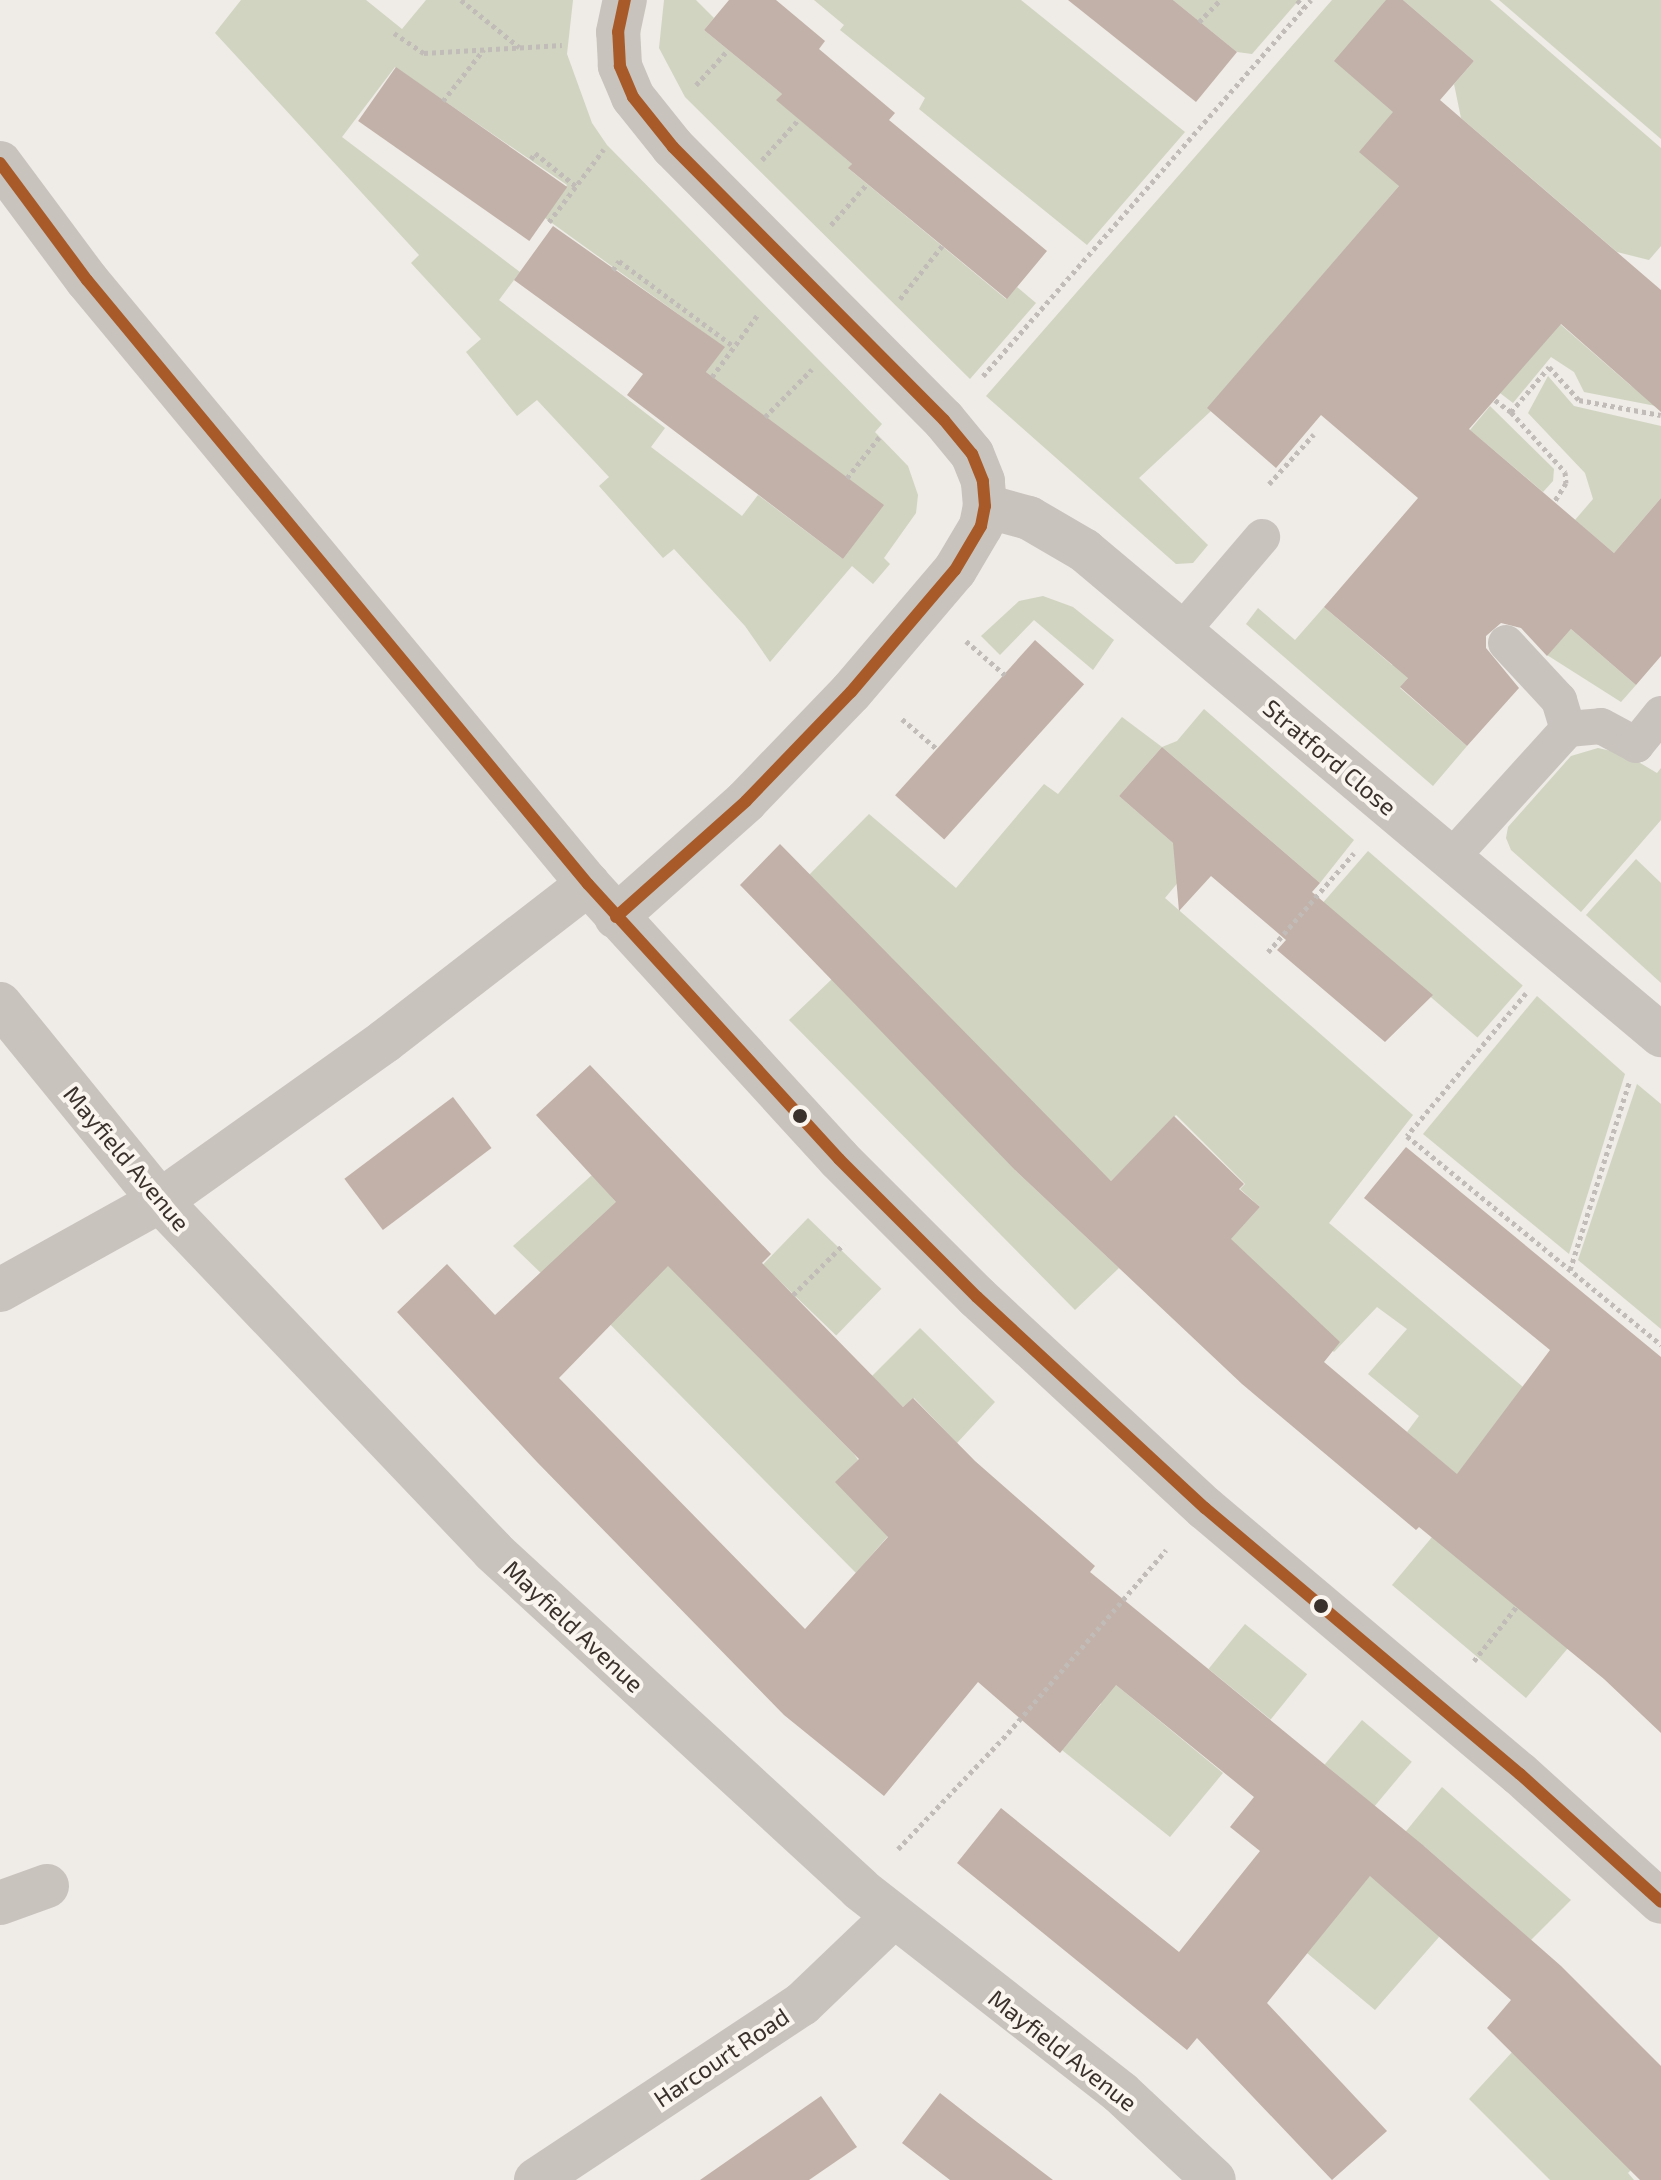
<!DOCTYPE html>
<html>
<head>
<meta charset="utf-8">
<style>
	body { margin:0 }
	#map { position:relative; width:1661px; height:2180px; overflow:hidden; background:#efebe6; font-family:"Exo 2",sans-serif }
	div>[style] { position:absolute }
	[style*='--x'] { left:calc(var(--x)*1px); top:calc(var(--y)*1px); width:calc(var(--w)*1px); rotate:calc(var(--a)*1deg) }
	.green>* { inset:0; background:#d0d4c1; transform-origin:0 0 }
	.building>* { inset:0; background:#c2b1a8; transform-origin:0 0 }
	.path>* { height:5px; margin-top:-2.5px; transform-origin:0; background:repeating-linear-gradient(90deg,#c1bcb7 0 4px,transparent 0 8px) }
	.lane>* { height:36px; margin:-18px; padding:0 18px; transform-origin:18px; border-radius:18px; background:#c9c3be }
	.street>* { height:44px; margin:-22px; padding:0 22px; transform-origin:22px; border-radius:22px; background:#c9c3be }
	.bus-1>* { height:12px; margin:-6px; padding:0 6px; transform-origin:6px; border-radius:6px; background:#a85b29 }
	.dots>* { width:22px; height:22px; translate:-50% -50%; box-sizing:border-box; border:4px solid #faf5ef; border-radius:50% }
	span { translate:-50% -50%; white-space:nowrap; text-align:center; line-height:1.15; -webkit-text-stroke:8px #faf5ef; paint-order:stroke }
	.street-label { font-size:24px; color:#3a312c }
</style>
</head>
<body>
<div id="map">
	<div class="green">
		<i style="clip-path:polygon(evenodd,241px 0,366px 0,402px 29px,426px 0,573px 0,567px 54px,592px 123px,607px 145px,882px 424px,875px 432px,908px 466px,918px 495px,916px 513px,884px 558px,890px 564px,873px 584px,852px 566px,770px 662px,745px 626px,674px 549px,663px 558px,599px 486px,609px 477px,537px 400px,517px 416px,466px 352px,481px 339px,411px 263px,419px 255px,215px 33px,241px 0,395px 67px,567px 185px,545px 218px,724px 347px,706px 372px,883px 505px,843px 559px,758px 495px,742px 516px,651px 447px,665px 428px,499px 300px,520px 272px,342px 137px,395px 67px)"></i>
		<i style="clip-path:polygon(664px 0,696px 0,714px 18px,704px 30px,782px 94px,777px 100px,852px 164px,849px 169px,1006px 299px,1017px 287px,1036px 303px,970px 379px,685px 97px,659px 48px)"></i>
		<i style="clip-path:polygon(814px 0,1021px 0,1185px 132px,1087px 245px,919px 109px,925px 98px,840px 30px,844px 25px)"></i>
		<i style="clip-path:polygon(1173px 0,1299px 0,1252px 54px,1237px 52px)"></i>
		<i style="clip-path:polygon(1332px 0,1386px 0,1399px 186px,1208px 408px,1211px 411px,1139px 478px,1208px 545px,1193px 563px,1176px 564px,986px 396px)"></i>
		<i style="clip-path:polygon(1403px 0,1490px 0,1661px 148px,1661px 246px,1649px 260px,1617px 252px,1461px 118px,1454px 84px,1474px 61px)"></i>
		<i style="clip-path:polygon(1499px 0,1661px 0,1661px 139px)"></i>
		<i style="clip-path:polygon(1560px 324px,1630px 385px,1661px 407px,1584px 392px,1574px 372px,1551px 357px,1513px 403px,1500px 393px)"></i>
		<i style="clip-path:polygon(1548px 376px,1574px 406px,1661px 426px,1661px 498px,1614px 553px,1575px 520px,1593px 499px,1585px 473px,1528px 413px)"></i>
		<i style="clip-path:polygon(1490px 406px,1554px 469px,1553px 481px,1543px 492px,1470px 430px)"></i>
		<i style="clip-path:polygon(1043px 596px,1073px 607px,1114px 640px,1093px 670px,1034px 620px,1000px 655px,981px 636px,1019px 601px)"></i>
		<i style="clip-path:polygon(1324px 607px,1392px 665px,1396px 662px,1411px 674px,1400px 688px,1467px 746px,1433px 786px,1246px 624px,1258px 608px,1295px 640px)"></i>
		<i style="clip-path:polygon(1571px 629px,1636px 685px,1621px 702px,1547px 655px)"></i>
		<i style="clip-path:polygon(1204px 709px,1354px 840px,1320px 883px,1162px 747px,1119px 796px,1195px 862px,1165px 898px,1413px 1115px,1329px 1223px,1542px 1403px,1568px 1648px,1526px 1698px,1392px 1585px,1473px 1488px,1407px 1432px,1419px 1416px,1368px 1374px,1407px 1329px,1377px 1307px,1334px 1352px,1309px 1330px,1227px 1243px,1260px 1207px,1240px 1189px,1245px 1184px,1176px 1115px,1111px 1181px,1054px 1129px,1015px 1170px,1119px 1268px,1075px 1310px,789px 1020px,832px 979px,809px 875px,869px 814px,956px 888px,1044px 784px,1058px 794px,1122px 717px,1162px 747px,1177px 741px)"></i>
		<i style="clip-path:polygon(1598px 748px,1625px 754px,1657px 773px,1661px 768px,1661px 820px,1581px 912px,1511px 850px,1506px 838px,1508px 827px,1571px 756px)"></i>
		<i style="left:1368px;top:851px;width:205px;height:69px;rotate:41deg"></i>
		<i style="clip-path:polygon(1636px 859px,1661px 883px,1661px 983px,1586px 915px)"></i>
		<i style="clip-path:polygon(1537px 996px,1625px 1074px,1569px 1254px,1423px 1134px)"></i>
		<i style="clip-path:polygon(1637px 1084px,1661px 1104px,1661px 1329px,1578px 1260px)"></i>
		<i style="clip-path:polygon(592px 1175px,713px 1311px,854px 1454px,858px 1460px,836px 1482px,903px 1519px,856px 1573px,590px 1304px,546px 1278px,513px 1246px)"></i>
		<i style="left:808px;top:1218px;width:102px;height:65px;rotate:44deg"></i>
		<i style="clip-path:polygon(920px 1328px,995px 1402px,957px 1443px,914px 1398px,903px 1407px,872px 1376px)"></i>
		<i style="left:1245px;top:1624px;width:80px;height:58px;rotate:39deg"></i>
		<i style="clip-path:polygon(1104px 1675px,1223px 1773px,1170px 1837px,1062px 1750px,1101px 1704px)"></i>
		<i style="left:1362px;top:1720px;width:65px;height:58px;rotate:40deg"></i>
		<i style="clip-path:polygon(1442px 1787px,1571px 1900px,1531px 1940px,1424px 1846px,1439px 1937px,1375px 2010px,1307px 1953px)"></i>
		<i style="clip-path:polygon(1514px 2050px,1648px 2153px,1628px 2173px,1634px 2180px,1550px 2180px,1469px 2099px)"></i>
	</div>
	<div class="building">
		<i style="clip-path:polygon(729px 0,776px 0,825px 41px,819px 49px,895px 113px,889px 120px,1047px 251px,1007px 299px,848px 168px,852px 164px,776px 100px,782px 94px,704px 30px)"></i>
		<i style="clip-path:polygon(1068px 0,1173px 0,1237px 52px,1196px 102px)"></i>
		<i style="clip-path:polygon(1386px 0,1403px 0,1474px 61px,1440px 100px,1661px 290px,1661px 412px,1561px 324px,1469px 429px,1614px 553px,1661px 498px,1661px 656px,1636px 685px,1571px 629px,1547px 656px,1521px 628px,1501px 623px,1486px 636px,1486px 648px,1519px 688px,1467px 746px,1400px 687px,1408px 678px,1324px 607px,1418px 498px,1321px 415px,1276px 468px,1207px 408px,1399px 186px,1359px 152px,1393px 112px,1334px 61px)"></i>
		<i style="left:396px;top:67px;width:209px;height:66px;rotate:35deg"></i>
		<i style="clip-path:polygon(553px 226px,725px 347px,706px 372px,884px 505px,843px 559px,627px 395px,643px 374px,514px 280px)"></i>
		<i style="left:1035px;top:640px;width:66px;height:209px;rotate:42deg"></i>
		<i style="clip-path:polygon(1162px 747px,1320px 883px,1312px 892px,1433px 995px,1385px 1042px,1277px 950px,1286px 940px,1211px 876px,1179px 911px,1173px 843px,1119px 796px)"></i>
		<i style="clip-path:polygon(780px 844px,1111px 1181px,1174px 1116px,1244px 1184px,1239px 1189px,1260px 1207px,1231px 1239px,1340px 1342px,1324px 1362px,1457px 1474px,1550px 1350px,1364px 1198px,1406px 1147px,1661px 1357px,1661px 1733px,1604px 1679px,1419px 1527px,1416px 1530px,1242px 1384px,1015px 1170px,740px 885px)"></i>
		<i style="clip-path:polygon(evenodd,590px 1065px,771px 1254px,762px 1263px,903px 1407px,913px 1398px,975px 1461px,1095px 1566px,1090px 1572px,1424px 1846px,1561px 1966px,1661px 2066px,1661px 2180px,1640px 2180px,1487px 2028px,1511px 2000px,1370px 1876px,1267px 2003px,1387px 2131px,1332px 2180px,1197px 2038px,1187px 2050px,957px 1863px,1001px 1808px,1179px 1952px,1260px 1851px,1230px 1827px,1254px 1797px,1116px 1685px,1060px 1753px,978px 1682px,884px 1796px,784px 1715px,537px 1462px,397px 1312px,447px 1264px,495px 1315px,616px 1202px,536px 1115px,590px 1065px,668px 1266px,859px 1459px,835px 1482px,888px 1537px,805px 1629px,559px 1378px,668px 1266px)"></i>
		<i style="left:453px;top:1097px;width:64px;height:136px;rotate:53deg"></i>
		<i style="clip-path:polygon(940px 2093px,977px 2122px,1053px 2180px,950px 2180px,902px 2143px)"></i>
		<i style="clip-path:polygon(821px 2096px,857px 2147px,809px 2180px,700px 2180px)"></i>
	</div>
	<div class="path">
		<i style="--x:461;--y:0;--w:75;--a:39"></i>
		<i style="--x:1297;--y:0;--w:11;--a:45"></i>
		<i style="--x:1199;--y:22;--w:30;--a:-46"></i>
		<i style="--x:394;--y:33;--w:36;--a:34"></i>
		<i style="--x:424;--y:53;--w:138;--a:-3.3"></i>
		<i style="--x:696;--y:85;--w:47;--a:-47.6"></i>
		<i style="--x:443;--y:101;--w:66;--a:-51.7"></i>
		<i style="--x:531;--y:159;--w:7;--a:-56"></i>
		<i style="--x:535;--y:153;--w:54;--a:39"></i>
		<i style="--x:762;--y:160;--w:55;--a:-47.9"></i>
		<i style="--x:549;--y:222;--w:91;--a:-53"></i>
		<i style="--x:831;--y:225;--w:55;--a:-48.7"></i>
		<i style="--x:613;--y:270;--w:11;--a:-56"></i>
		<i style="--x:619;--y:261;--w:142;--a:36.7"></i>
		<i style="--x:900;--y:299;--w:68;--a:-51.6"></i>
		<i style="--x:983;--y:376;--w:499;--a:-48.9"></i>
		<i style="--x:712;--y:377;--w:79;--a:-53.7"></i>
		<i style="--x:1495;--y:400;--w:20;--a:37"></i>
		<i style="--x:1511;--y:412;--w:59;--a:-49.8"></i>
		<i style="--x:1549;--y:367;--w:45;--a:47.7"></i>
		<i style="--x:1579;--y:400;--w:83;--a:10.4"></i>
		<i style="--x:1511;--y:412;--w:81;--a:48"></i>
		<i style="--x:1565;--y:472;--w:11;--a:85"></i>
		<i style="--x:1566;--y:483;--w:22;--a:122"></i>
		<i style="--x:765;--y:417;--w:67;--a:-45.6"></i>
		<i style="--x:847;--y:478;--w:55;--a:-51.7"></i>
		<i style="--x:1269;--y:484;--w:67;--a:-48"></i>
		<i style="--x:966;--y:641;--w:52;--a:41.1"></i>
		<i style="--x:902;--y:719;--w:46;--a:40.6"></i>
		<i style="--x:1268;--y:952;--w:131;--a:-49"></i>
		<i style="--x:1526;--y:993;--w:186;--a:129.8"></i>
		<i style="--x:1407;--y:1136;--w:329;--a:39.4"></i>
		<i style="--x:1570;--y:1270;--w:199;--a:-72.5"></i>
		<i style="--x:793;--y:1295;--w:72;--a:-45"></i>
		<i style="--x:1474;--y:1661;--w:70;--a:-52"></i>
		<i style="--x:898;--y:1849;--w:160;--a:-46.5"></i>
		<i style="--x:1008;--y:1733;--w:242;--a:-49.2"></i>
	</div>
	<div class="lane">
		<i style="--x:1181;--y:632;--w:125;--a:-49.5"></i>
		<i style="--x:1506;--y:643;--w:78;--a:47.1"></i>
		<i style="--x:1559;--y:700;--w:30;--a:73"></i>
		<i style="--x:1451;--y:858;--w:174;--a:-47.8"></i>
		<i style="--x:1568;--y:729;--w:33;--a:-5"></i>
		<i style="--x:1601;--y:726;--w:40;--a:28"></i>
		<i style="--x:1636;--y:745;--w:40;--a:-51"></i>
	</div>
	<div class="street">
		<i style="--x:0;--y:163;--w:146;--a:53.4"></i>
		<i style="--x:87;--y:280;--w:785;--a:50.33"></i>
		<i style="--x:588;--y:884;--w:372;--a:47.6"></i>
		<i style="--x:839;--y:1159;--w:195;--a:45"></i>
		<i style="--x:977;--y:1297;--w:311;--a:42.8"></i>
		<i style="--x:1205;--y:1508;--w:412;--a:40.2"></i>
		<i style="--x:1520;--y:1774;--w:190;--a:42.2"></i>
		<i style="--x:985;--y:506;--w:46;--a:15.3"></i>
		<i style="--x:1029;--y:518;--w:64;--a:30.2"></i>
		<i style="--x:1084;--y:550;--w:754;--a:40.05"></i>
		<i style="--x:616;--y:917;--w:174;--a:-41.7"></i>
		<i style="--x:746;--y:801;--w:151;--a:-46.1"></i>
		<i style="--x:851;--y:692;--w:160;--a:-49.6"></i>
		<i style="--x:955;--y:570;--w:51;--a:-59.4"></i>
		<i style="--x:981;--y:526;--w:20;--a:-79"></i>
		<i style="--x:985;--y:506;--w:25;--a:-95"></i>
		<i style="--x:983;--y:481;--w:29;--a:-112"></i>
		<i style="--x:972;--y:454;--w:44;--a:-129.5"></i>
		<i style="--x:944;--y:420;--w:385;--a:-134.8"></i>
		<i style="--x:673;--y:147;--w:64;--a:-128.7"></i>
		<i style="--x:633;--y:97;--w:34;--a:-113"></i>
		<i style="--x:620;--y:66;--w:34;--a:-93"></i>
		<i style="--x:618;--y:32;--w:33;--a:-78"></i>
		<i style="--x:0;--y:1004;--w:254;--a:50.9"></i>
		<i style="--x:160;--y:1201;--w:483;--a:46.4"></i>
		<i style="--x:493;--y:1551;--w:499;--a:42.6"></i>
		<i style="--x:860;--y:1889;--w:331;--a:38"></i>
		<i style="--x:1121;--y:2093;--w:127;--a:43.1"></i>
		<i style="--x:0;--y:1290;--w:183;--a:-29.1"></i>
		<i style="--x:160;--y:1201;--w:276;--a:-35.4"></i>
		<i style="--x:385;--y:1041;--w:257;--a:-37.7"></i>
		<i style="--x:0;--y:1903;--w:50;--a:-19.9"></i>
		<i style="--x:536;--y:2180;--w:319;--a:-33.5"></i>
		<i style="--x:802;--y:2004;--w:126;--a:-43.7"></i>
	</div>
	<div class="bus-1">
		<i style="--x:0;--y:163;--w:146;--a:53.4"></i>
		<i style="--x:87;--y:280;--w:785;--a:50.33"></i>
		<i style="--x:588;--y:884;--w:372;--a:47.6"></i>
		<i style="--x:839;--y:1159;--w:195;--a:45"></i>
		<i style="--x:977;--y:1297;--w:311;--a:42.8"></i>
		<i style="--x:1205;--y:1508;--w:412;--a:40.2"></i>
		<i style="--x:1520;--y:1774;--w:190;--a:42.2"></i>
		<i style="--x:616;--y:917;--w:174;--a:-41.7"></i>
		<i style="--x:746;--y:801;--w:151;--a:-46.1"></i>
		<i style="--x:851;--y:692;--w:160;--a:-49.6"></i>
		<i style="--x:955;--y:570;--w:51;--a:-59.4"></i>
		<i style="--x:981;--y:526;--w:20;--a:-79"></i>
		<i style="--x:985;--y:506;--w:25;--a:-95"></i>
		<i style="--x:983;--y:481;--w:29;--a:-112"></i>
		<i style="--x:972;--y:454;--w:44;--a:-129.5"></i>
		<i style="--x:944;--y:420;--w:385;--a:-134.8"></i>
		<i style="--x:673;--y:147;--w:64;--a:-128.7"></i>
		<i style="--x:633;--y:97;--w:34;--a:-113"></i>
		<i style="--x:620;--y:66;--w:34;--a:-93"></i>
		<i style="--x:618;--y:32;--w:33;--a:-78"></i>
	</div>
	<div class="dots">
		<i style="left:800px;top:1116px;background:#3a312c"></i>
		<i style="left:1321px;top:1606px;background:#3a312c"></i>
	</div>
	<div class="street-label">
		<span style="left:1330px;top:757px;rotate:40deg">Stratford Close</span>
		<span style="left:127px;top:1158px;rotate:50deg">Mayfield Avenue</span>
		<span style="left:574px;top:1626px;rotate:43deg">Mayfield Avenue</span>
		<span style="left:1063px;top:2050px;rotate:38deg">Mayfield Avenue</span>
		<span style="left:721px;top:2057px;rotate:-34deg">Harcourt Road</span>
	</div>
</div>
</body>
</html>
